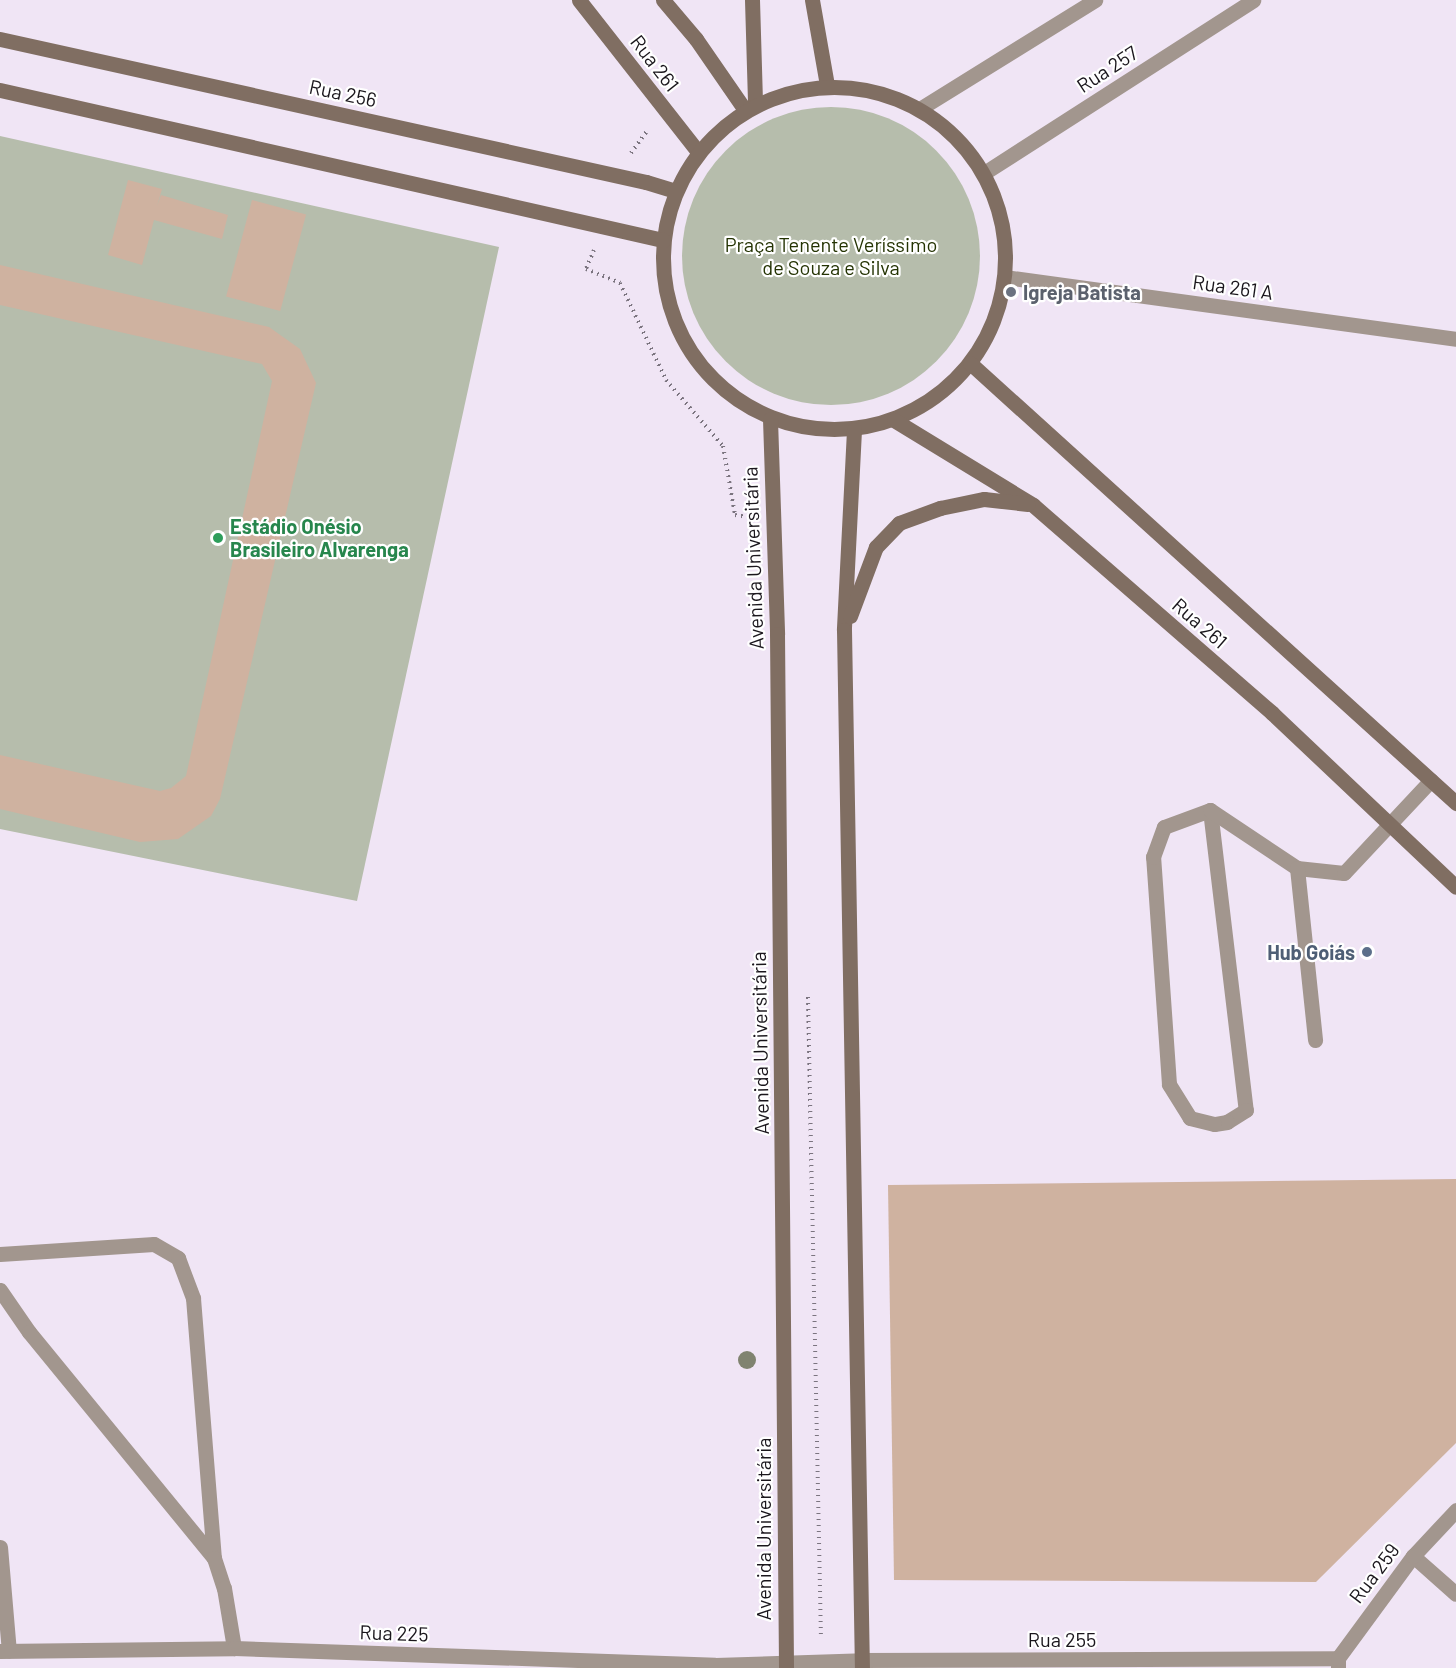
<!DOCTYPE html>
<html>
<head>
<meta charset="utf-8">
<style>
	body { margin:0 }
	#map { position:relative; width:1456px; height:1668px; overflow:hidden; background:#f0e5f5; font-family:Barlow,sans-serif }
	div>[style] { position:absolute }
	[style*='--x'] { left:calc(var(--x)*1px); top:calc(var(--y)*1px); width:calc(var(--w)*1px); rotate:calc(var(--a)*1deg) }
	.green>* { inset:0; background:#b6bdac }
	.round { border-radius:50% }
	.building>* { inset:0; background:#cfb2a0; transform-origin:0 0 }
	.path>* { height:4px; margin-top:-2px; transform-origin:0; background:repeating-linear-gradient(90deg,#7b747f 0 1.5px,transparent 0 6px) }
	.service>* { height:15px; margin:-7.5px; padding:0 7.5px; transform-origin:7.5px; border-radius:7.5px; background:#a2968e }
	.minor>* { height:15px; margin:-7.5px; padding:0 7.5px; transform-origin:7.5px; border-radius:7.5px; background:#a2968e }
	.secondary>* { height:15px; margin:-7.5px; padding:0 7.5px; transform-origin:7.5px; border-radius:7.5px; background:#806e62 }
	.secondary>.ring { margin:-7.5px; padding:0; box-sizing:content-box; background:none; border:15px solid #806e62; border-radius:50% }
	.trees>* { width:18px; height:18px; margin:-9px; border-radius:50%; background:#808370 }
	.dots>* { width:16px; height:16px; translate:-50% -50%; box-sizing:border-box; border:3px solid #fff; border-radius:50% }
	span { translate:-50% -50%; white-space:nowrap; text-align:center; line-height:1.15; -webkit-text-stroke:4.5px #fff; paint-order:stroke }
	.street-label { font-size:20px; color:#1a161c }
	.park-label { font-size:20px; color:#243303 }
	.worship-label { font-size:20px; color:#5b616d; font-weight:700 }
	.left { translate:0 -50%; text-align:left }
	.leisure-label { font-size:20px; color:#27864d; font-weight:700 }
	.service-label { font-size:20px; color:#4e5e75; font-weight:700 }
	.right { translate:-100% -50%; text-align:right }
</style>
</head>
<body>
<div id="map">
	<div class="green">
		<i class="round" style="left:682px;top:107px;width:298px;height:298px"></i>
		<i style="clip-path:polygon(0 136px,499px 247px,357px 901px,0 829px)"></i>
	</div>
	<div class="building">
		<i style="clip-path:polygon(128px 180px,162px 189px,157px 206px,161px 195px,228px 215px,222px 239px,154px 220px,142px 265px,108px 255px)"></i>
		<i style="left:252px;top:200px;width:56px;height:100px;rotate:15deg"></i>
		<i style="clip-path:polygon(0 265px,269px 327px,300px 349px,316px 383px,220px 799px,211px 816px,178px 839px,140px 842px,0 809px,0 755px,160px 791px,171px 788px,186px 776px,272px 381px,262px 364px,0 305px)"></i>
		<i style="clip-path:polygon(1456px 1179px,1456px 1443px,1316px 1582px,894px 1580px,888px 1185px)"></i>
	</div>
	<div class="path">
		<i style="--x:631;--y:153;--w:29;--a:-54"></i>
		<i style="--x:594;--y:250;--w:21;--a:113"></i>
		<i style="--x:586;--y:269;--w:37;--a:22"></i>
		<i style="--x:620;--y:283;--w:107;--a:64.6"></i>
		<i style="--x:666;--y:380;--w:87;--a:49.2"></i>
		<i style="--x:723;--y:446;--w:70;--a:80.1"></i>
		<i style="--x:735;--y:515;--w:13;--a:9"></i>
		<i style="--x:808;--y:997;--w:640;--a:88.84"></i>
	</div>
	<div class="service">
		<i style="--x:1210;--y:810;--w:302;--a:83.2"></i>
		<i style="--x:1246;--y:1110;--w:22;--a:148"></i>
		<i style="--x:1227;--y:1122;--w:13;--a:171"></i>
		<i style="--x:1214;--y:1124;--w:25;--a:-166"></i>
		<i style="--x:1190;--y:1118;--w:40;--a:-122"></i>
		<i style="--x:1169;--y:1084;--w:228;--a:-94"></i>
		<i style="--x:1153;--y:857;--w:32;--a:-70"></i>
		<i style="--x:1164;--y:827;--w:49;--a:-20.3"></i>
		<i style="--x:1210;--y:810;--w:105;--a:33.7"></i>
		<i style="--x:1297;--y:868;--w:47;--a:6.1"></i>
		<i style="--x:1344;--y:873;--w:127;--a:-46.9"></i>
		<i style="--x:1297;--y:868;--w:173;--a:84"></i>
		<i style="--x:0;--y:1254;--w:154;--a:-3.7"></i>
		<i style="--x:154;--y:1244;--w:28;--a:30"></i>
		<i style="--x:178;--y:1258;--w:43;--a:69.4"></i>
		<i style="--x:193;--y:1298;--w:261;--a:85.4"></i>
		<i style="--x:0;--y:1290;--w:51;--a:55.4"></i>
		<i style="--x:29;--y:1332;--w:292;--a:50.7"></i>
		<i style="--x:214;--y:1558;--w:32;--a:72"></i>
		<i style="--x:224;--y:1588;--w:61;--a:80.5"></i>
		<i style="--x:0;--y:1547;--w:104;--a:85.1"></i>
		<i style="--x:1413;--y:1556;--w:57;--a:41.5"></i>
	</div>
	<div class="minor">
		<i style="--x:921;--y:108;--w:205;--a:-31.8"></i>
		<i style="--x:984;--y:173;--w:320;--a:-32.7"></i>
		<i style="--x:1005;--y:277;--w:455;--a:7.8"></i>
		<i style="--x:0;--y:1651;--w:234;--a:-0.7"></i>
		<i style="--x:234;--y:1648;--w:481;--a:2"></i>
		<i style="--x:715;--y:1665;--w:147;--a:-1.9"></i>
		<i style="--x:862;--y:1660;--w:476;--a:-0.2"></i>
		<i style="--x:1338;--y:1668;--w:10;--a:-90"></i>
		<i style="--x:1338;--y:1658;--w:127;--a:-53.7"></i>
		<i style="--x:1413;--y:1556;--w:63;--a:-46.9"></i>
	</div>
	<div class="secondary">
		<i style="--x:579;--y:0;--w:193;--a:51.9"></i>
		<i style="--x:663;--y:0;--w:51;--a:49.8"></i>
		<i style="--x:696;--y:39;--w:86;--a:55.4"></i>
		<i style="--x:752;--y:0;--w:104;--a:88.3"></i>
		<i style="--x:812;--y:0;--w:86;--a:80"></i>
		<i style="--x:0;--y:39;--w:662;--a:12.48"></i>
		<i style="--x:646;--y:182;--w:30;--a:17"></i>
		<i class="ring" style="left:663px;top:87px;width:327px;height:327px"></i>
		<i style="--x:0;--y:90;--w:680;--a:12.75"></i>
		<i style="--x:970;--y:363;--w:656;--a:42.16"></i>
		<i style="--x:770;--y:419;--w:215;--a:88.1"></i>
		<i style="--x:777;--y:634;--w:1034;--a:89.5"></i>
		<i style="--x:894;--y:420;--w:163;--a:31.4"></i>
		<i style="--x:1033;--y:505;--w:317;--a:41"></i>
		<i style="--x:1272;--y:713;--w:253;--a:43.4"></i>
		<i style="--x:854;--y:430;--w:200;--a:92.9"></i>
		<i style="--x:844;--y:630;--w:1038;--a:89.01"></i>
		<i style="--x:850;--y:616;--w:74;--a:-69.4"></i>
		<i style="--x:876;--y:547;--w:33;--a:-46"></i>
		<i style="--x:899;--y:523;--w:44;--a:-20.1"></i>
		<i style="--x:940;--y:508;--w:45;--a:-11.6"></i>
		<i style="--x:984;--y:499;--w:44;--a:6.5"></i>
	</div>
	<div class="trees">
		<i style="left:747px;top:1360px"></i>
	</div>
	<div class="dots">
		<i style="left:1011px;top:292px;background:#6b7280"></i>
		<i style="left:218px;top:538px;background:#2e9e5b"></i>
		<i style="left:1367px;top:952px;background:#5c6f8a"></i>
	</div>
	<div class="street-label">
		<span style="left:655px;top:63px;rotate:52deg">Rua 261</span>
		<span style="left:1107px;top:69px;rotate:-33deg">Rua 257</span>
		<span style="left:343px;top:93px;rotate:12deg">Rua 256</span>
		<span style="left:1233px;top:287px;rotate:8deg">Rua 261 A</span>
		<span style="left:753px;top:558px;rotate:-92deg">Avenida Universitária</span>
		<span style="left:1200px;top:623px;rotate:41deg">Rua 261</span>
		<span style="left:760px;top:1043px;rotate:-91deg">Avenida Universitária</span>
		<span style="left:763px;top:1529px;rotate:-90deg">Avenida Universitária</span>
		<span style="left:1374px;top:1573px;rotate:-53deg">Rua 259</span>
		<span style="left:394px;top:1633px;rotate:2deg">Rua 225</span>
		<span style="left:1062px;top:1639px">Rua 255</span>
	</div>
	<div class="park-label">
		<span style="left:831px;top:256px">Praça Tenente Veríssimo<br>de Souza e Silva</span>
	</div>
	<div class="worship-label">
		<span class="left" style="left:1023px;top:292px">Igreja Batista</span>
	</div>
	<div class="leisure-label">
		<span class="left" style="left:230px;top:538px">Estádio Onésio<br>Brasileiro Alvarenga</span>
	</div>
	<div class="service-label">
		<span class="right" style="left:1355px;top:952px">Hub Goiás</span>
	</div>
</div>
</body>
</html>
